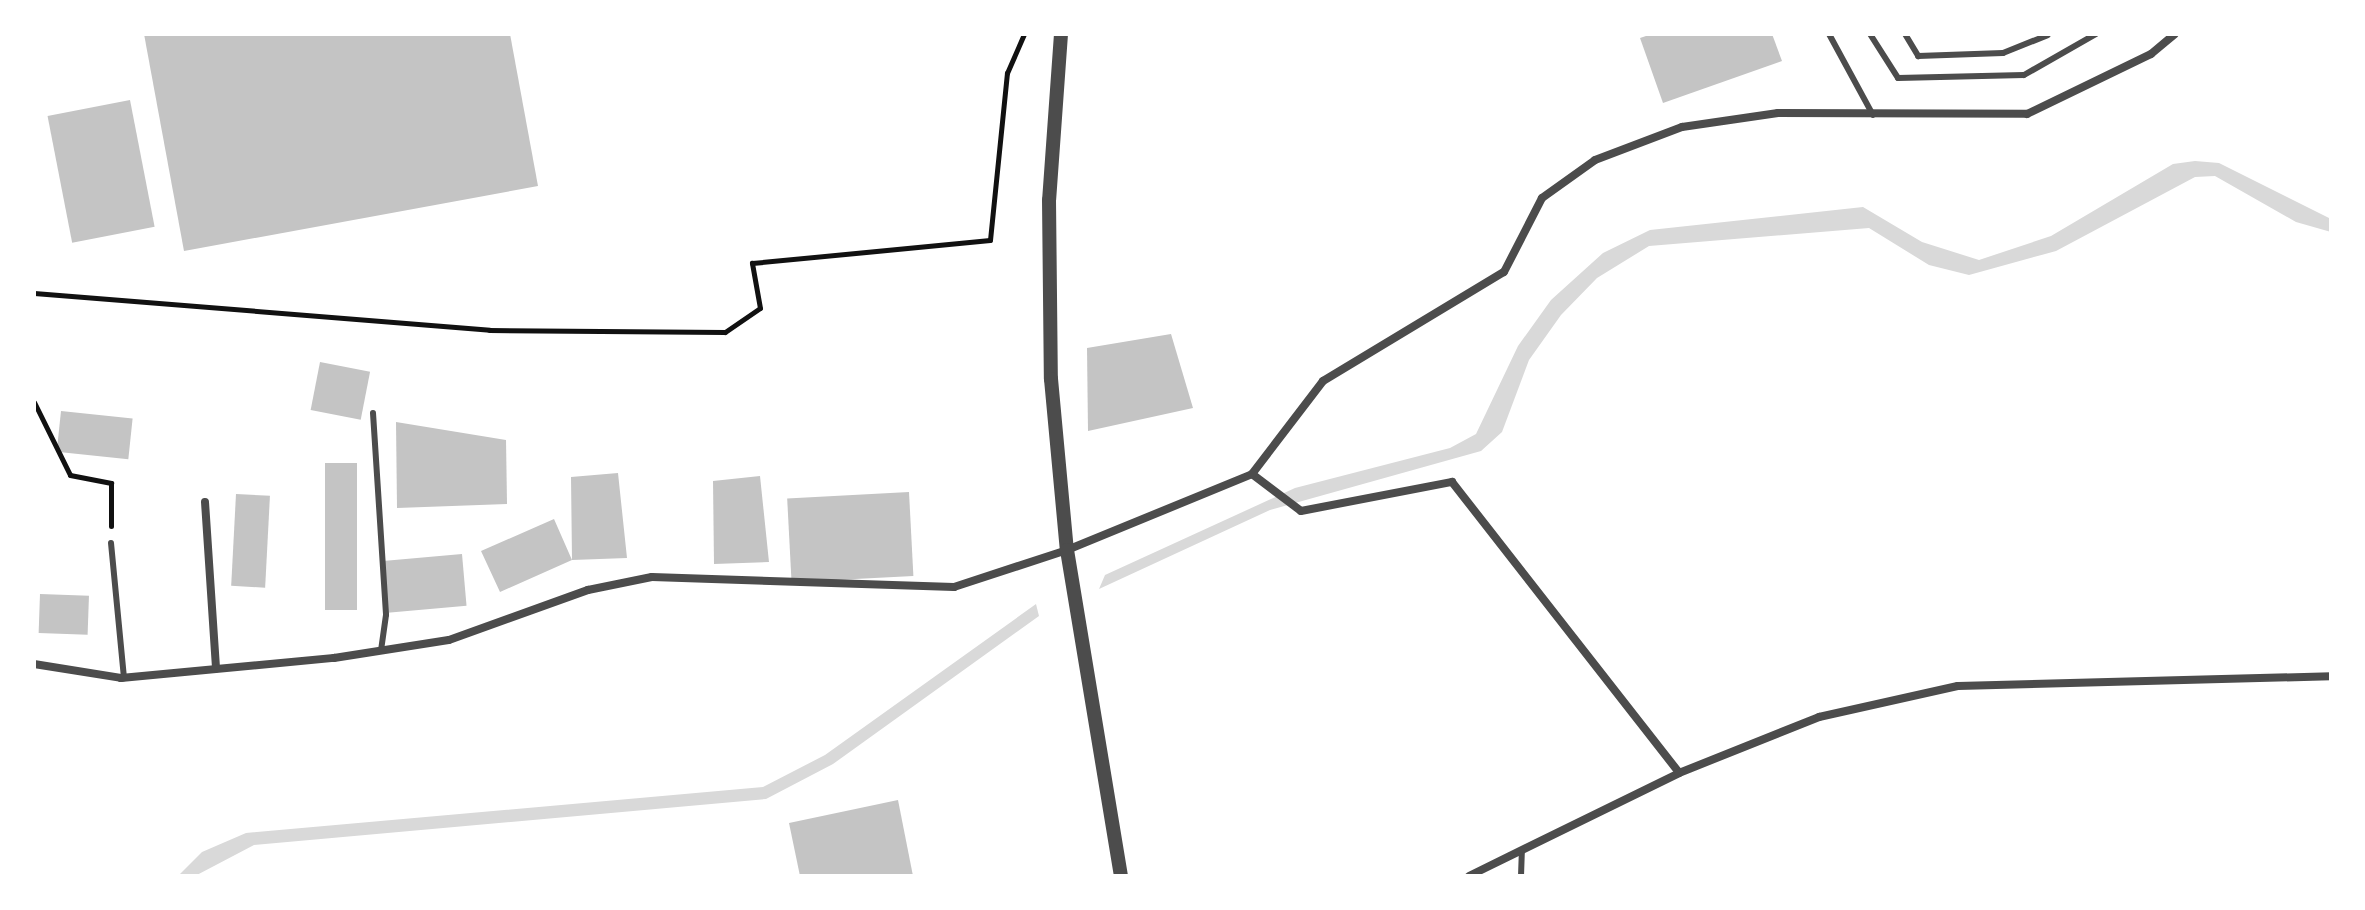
<!DOCTYPE html>
<html>
<head>
<meta charset="utf-8">
<style>
	body { margin:0 }
	#map { position:relative; width:2365px; height:910px; overflow:hidden; background:#fff; font-family:Cabin,sans-serif }
	div>[style] { position:absolute }
	[style*='--x'] { left:calc(var(--x)*1px); top:calc(var(--y)*1px); width:calc(var(--w)*1px); rotate:calc(var(--a)*1deg) }
	.water>* { inset:0; background:#d9d9d9 }
	.building>* { inset:0; background:#c4c4c4; transform-origin:0 0 }
	.path>* { height:5px; margin:-2.5px; padding:0 2.5px; transform-origin:2.5px; border-radius:2.5px; background:#111 }
	.service>* { height:6px; margin:-3px; padding:0 3px; transform-origin:3px; border-radius:3px; background:#4c4c4c }
	.minor>* { height:8px; margin:-4px; padding:0 4px; transform-origin:4px; border-radius:4px; background:#4c4c4c }
	.tertiary>* { height:14px; margin:-7px; padding:0 7px; transform-origin:7px; border-radius:7px; background:#4c4c4c }
	span { translate:-50% -50%; white-space:nowrap; text-align:center; line-height:1.15; -webkit-text-stroke:6px #fff; paint-order:stroke }
	.frame { position:absolute; inset:0; border:36px solid #fff; pointer-events:none }
</style>
</head>
<body>
<div id="map">
	<div class="water">
		<i style="clip-path:polygon(2195px 161px,2219px 163px,2331px 219px,2331px 232px,2296px 222px,2215px 176px,2195px 177px,2056px 251px,1969px 275px,1929px 265px,1869px 228px,1649px 246px,1597px 278px,1561px 315px,1529px 360px,1502px 432px,1481px 451px,1270px 510px,1099px 589px,1105px 575px,1295px 488px,1450px 448px,1476px 434px,1518px 346px,1551px 300px,1603px 253px,1650px 230px,1863px 207px,1922px 242px,1979px 260px,2051px 236px,2173px 164px)"></i>
		<i style="clip-path:polygon(1036px 604px,1039px 616px,833px 764px,766px 799px,254px 845px,195px 876px,178px 876px,202px 852px,246px 833px,763px 787px,825px 755px)"></i>
	</div>
	<div class="building">
		<i style="clip-path:polygon(144px 34px,510px 34px,538px 186px,184px 251px)"></i>
		<i style="clip-path:polygon(1652px 34px,1772px 34px,1782px 61px,1663px 103px,1640px 38px)"></i>
		<i style="left:130px;top:100px;width:129px;height:84px;rotate:79deg"></i>
		<i style="clip-path:polygon(1171px 334px,1193px 408px,1088px 431px,1087px 348px)"></i>
		<i style="left:320px;top:362px;width:51px;height:49px;rotate:11deg"></i>
		<i style="left:61px;top:411px;width:72px;height:41px;rotate:6deg"></i>
		<i style="clip-path:polygon(396px 422px,506px 440px,507px 504px,397px 508px)"></i>
		<i style="left:325px;top:463px;width:32px;height:147px"></i>
		<i style="clip-path:polygon(618px 473px,627px 558px,572px 560px,500px 592px,481px 551px,554px 519px,572px 560px,571px 477px)"></i>
		<i style="clip-path:polygon(760px 476px,769px 562px,714px 564px,713px 481px)"></i>
		<i style="left:909px;top:492px;width:84px;height:122px;rotate:87deg"></i>
		<i style="left:236px;top:494px;width:34px;height:92px;rotate:3deg"></i>
		<i style="left:462px;top:554px;width:52px;height:82px;rotate:85deg"></i>
		<i style="left:40px;top:594px;width:49px;height:39px;rotate:2deg"></i>
		<i style="clip-path:polygon(898px 800px,913px 876px,800px 876px,789px 823px)"></i>
	</div>
	<div class="path">
		<i style="--x:34;--y:293;--w:457;--a:4.6"></i>
		<i style="--x:489;--y:330;--w:236;--a:0.5"></i>
		<i style="--x:725;--y:332;--w:42;--a:-34.4"></i>
		<i style="--x:760;--y:308;--w:46;--a:-100.1"></i>
		<i style="--x:752;--y:263;--w:239;--a:-5.5"></i>
		<i style="--x:990;--y:240;--w:168;--a:-84.2"></i>
		<i style="--x:1007;--y:73;--w:43;--a:-66.4"></i>
		<i style="--x:34;--y:402;--w:81;--a:63.7"></i>
		<i style="--x:70;--y:475;--w:42;--a:11"></i>
		<i style="--x:111;--y:483;--w:43;--a:90"></i>
	</div>
	<div class="service">
		<i style="--x:1829;--y:34;--w:92;--a:61.5"></i>
		<i style="--x:1870;--y:34;--w:52;--a:57.5"></i>
		<i style="--x:1898;--y:78;--w:126;--a:-1.4"></i>
		<i style="--x:2024;--y:75;--w:83;--a:-29.7"></i>
		<i style="--x:1905;--y:34;--w:26;--a:59"></i>
		<i style="--x:1918;--y:56;--w:85;--a:-2"></i>
		<i style="--x:2003;--y:53;--w:48;--a:-21.8"></i>
		<i style="--x:373;--y:413;--w:202;--a:86.3"></i>
		<i style="--x:386;--y:615;--w:36;--a:98"></i>
		<i style="--x:111;--y:543;--w:136;--a:84.5"></i>
		<i style="--x:1521;--y:876;--w:26;--a:-88"></i>
	</div>
	<div class="minor">
		<i style="--x:1252;--y:474;--w:61;--a:37.1"></i>
		<i style="--x:1301;--y:511;--w:154;--a:-10.9"></i>
		<i style="--x:1452;--y:482;--w:369;--a:52"></i>
		<i style="--x:205;--y:502;--w:167;--a:86.2"></i>
		<i style="--x:34;--y:664;--w:88;--a:9.1"></i>
		<i style="--x:121;--y:678;--w:214;--a:-5.4"></i>
		<i style="--x:334;--y:658;--w:116;--a:-8.9"></i>
		<i style="--x:449;--y:640;--w:148;--a:-19.8"></i>
		<i style="--x:588;--y:590;--w:65;--a:-11.5"></i>
		<i style="--x:652;--y:577;--w:302;--a:1.9"></i>
		<i style="--x:954;--y:587;--w:119;--a:-18.1"></i>
		<i style="--x:1067;--y:550;--w:200;--a:-22.3"></i>
		<i style="--x:1252;--y:474;--w:117;--a:-52.6"></i>
		<i style="--x:1323;--y:381;--w:211;--a:-31.1"></i>
		<i style="--x:1504;--y:272;--w:83;--a:-62.8"></i>
		<i style="--x:1542;--y:198;--w:65;--a:-35.6"></i>
		<i style="--x:1595;--y:160;--w:93;--a:-20.8"></i>
		<i style="--x:1682;--y:127;--w:97;--a:-8.3"></i>
		<i style="--x:1778;--y:113;--w:249;--a:0.2"></i>
		<i style="--x:2027;--y:114;--w:138;--a:-25.8"></i>
		<i style="--x:2151;--y:54;--w:31;--a:-40"></i>
		<i style="--x:1469;--y:876;--w:234;--a:-26.1"></i>
		<i style="--x:1679;--y:773;--w:151;--a:-21.8"></i>
		<i style="--x:1819;--y:717;--w:142;--a:-12.6"></i>
		<i style="--x:1958;--y:686;--w:373;--a:-1.5"></i>
	</div>
	<div class="tertiary">
		<i style="--x:1061;--y:34;--w:166;--a:94.1"></i>
		<i style="--x:1049;--y:200;--w:179;--a:89.4"></i>
		<i style="--x:1051;--y:379;--w:172;--a:84.7"></i>
		<i style="--x:1067;--y:550;--w:330;--a:80.6"></i>
	</div>
	<div class="frame"></div>
</div>
</body>
</html>
